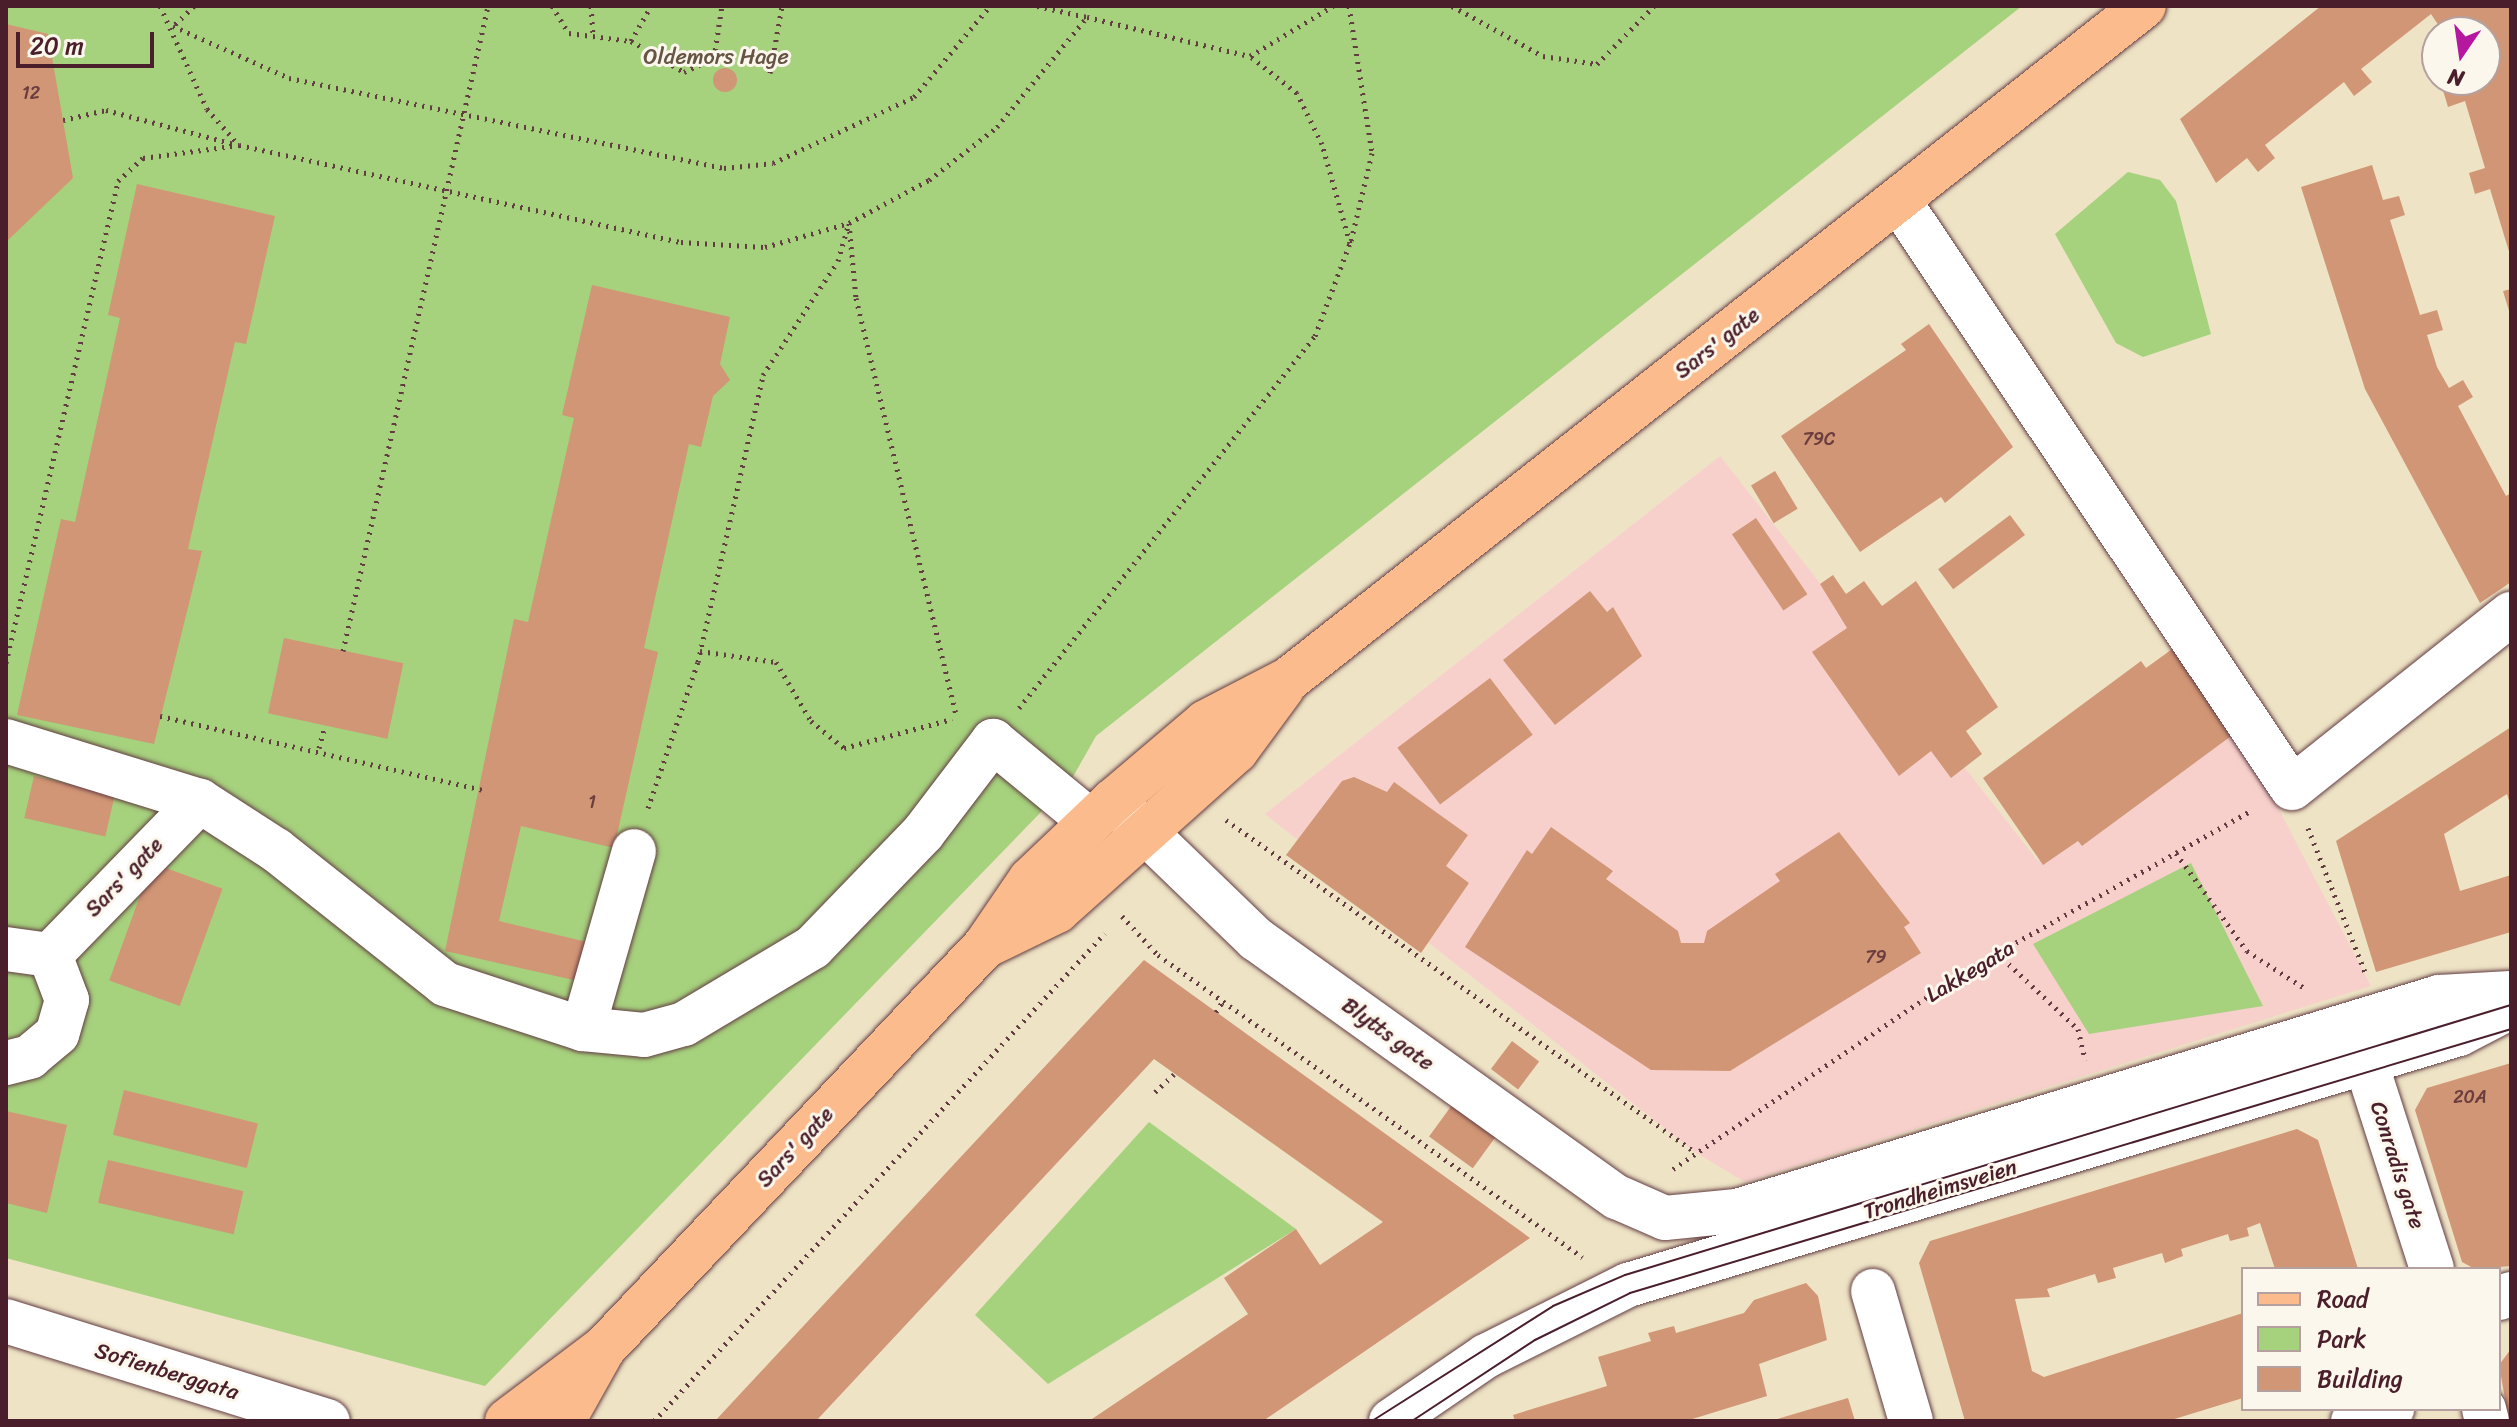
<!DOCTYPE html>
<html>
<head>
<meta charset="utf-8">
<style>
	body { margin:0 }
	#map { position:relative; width:2517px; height:1427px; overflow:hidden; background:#eee3c5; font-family:Sriracha,sans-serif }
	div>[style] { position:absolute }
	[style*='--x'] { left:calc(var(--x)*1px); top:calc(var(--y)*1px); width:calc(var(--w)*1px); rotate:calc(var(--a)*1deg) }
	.built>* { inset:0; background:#f7d0cc }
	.green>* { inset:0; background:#a6d17d }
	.building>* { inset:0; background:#d19675; transform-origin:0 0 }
	.round { border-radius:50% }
	.path>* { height:5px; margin-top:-2.5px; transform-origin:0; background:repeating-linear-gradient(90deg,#633c42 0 2px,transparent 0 8px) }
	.roads { filter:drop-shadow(0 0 2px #633c42) drop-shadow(0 0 2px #633c42) }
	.minor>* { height:44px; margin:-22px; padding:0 22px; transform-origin:22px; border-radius:22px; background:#fff }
	.major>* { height:44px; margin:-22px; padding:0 22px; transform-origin:22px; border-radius:22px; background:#fbbb8c }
	.tram>* { height:2px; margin:-1px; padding:0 1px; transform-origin:1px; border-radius:1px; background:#4a1f2b }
	span { translate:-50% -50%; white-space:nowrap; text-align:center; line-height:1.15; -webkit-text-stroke:6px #fbf7ec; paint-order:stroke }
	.number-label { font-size:18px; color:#6c3d3e }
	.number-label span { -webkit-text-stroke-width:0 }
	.park-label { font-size:22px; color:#665444 }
	.street-label { font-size:22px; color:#4a1f2b }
	.frame { position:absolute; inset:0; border:8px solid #4a1f2b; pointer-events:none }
	.legend { position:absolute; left:2241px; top:1267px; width:260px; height:144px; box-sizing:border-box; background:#fbf7ec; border:2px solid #b4a19f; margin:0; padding:10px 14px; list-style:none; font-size:24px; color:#4a1f2b }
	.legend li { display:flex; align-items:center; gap:16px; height:40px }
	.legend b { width:40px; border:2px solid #b4a19f }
	.north { position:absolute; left:2421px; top:16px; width:80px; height:80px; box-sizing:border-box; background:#fbf7ec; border:2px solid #b4a19f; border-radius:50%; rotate:193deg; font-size:22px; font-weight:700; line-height:32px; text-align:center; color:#4a1f2b }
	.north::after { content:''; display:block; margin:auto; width:28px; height:36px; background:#b5179e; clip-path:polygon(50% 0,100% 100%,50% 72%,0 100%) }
	.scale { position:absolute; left:16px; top:32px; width:138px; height:36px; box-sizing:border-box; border:4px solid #4a1f2b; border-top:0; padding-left:10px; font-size:24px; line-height:28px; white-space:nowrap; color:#4a1f2b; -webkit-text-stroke:6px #fbf7ec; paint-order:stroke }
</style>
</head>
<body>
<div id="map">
	<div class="built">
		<i style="clip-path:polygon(1720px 456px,2038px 861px,2235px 725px,2371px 986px,1745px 1182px,1695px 1152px,1265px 814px)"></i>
	</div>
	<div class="green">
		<i style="clip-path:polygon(6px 6px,2022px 6px,1096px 736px,1070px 782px,485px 1386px,6px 1258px)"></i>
		<i style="clip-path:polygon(2128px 172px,2160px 180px,2176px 201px,2211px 334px,2143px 357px,2116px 343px,2055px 234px)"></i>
		<i style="clip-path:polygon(2191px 863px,2263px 1006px,2089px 1034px,2033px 944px)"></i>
		<i style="clip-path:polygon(1149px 1122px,1296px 1229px,1048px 1384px,975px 1315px)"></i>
	</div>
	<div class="building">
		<i style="clip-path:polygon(2321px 6px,2511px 6px,2511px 258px,2490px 189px,2475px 194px,2469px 173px,2485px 168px,2465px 101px,2448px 107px,2442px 87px,2485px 80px,2485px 32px,2443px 32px,2431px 14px,2361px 69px,2372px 82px,2354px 96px,2344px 82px,2265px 145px,2275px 158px,2258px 172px,2247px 158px,2216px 183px,2180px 119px)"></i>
		<i style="clip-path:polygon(6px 24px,48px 34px,73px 178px,6px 242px)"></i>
		<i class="round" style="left:713px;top:68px;width:24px;height:24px"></i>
		<i style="clip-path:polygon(2372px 165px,2383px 200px,2399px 196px,2405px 215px,2390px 220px,2420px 315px,2437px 310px,2443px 330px,2427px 335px,2437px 367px,2449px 388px,2463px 380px,2473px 397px,2458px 406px,2506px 496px,2511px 493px,2511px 582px,2480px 603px,2365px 389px,2301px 187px)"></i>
		<i style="clip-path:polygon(137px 184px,275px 216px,246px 344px,235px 342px,188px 549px,202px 551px,154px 744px,17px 715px,61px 519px,75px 522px,120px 318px,108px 315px)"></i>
		<i style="clip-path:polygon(592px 285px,730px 317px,720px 364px,730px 380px,713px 396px,701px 447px,689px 444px,644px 648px,658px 652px,614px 848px,521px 826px,499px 921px,587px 942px,578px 981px,445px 951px,514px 619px,528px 622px,574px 418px,562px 415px)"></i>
		<i style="clip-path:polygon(2511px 289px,2511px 314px,2510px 314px,2503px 291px)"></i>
		<i style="clip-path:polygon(1929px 324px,2013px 447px,1945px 503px,1941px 497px,1860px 552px,1781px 436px,1906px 350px,1901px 344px)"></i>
		<i style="left:1775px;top:471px;width:44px;height:28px;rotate:59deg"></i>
		<i style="left:2010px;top:515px;width:25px;height:90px;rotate:53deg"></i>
		<i style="left:1756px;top:518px;width:92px;height:29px;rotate:56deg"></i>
		<i style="clip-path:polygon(1833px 575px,1846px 594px,1864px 581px,1882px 606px,1916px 581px,1998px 707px,1966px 731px,1982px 754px,1951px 778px,1931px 751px,1899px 776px,1812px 652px,1847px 628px,1820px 584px)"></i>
		<i style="clip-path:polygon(1590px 591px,1607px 612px,1613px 607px,1642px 656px,1555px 725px,1503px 660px)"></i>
		<i style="left:284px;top:638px;width:122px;height:77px;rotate:12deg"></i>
		<i style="clip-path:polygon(2182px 642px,2242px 728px,2082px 846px,2078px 841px,2043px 865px,1983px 778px,2141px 661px,2146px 668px)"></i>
		<i style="left:1490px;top:678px;width:71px;height:116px;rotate:53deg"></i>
		<i style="clip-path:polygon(2511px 727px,2511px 807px,2507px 794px,2444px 834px,2460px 891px,2511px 875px,2511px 932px,2376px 972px,2336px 841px)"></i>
		<i style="left:34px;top:776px;width:83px;height:43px;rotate:13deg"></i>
		<i style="clip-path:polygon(1354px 777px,1387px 792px,1394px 782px,1468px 835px,1446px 866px,1469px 883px,1421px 953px,1286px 855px,1342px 781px)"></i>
		<i style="clip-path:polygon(1551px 827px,1613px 871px,1606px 879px,1678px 931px,1681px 943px,1704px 943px,1707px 931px,1780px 881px,1775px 874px,1839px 832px,1910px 923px,1904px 927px,1921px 953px,1730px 1071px,1651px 1070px,1465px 947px,1527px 850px,1532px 854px)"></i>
		<i style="left:152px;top:863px;width:75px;height:125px;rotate:20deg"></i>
		<i style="clip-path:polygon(1144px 960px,1530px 1238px,1263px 1421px,1089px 1421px,1248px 1314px,1224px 1278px,1296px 1229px,1320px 1265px,1383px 1222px,1154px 1059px,816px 1421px,715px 1421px)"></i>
		<i style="left:1512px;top:1041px;width:34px;height:35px;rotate:37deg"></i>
		<i style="clip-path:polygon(2511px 1063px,2511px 1266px,2475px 1269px,2462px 1262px,2415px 1110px,2427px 1088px)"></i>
		<i style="left:124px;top:1090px;width:138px;height:46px;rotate:14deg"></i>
		<i style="left:1452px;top:1105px;width:54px;height:39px;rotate:36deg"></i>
		<i style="clip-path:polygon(6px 1111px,67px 1125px,47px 1213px,6px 1203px)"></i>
		<i style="clip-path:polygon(2297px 1129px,2318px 1140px,2358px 1269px,2275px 1269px,2260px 1223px,2247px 1228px,2249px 1236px,2230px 1241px,2228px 1234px,2181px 1249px,2183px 1256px,2165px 1263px,2162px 1253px,2113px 1268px,2116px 1278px,2098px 1283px,2095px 1274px,2047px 1289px,2050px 1297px,2015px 1299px,2032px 1371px,2044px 1377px,2243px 1313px,2243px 1398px,2168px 1421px,1965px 1421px,1919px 1263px,1930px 1241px)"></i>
		<i style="left:108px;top:1160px;width:139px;height:44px;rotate:13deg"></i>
		<i style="clip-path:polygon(1806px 1283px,1818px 1296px,1827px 1340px,1759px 1364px,1767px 1396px,1686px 1421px,1515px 1421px,1513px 1415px,1607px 1386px,1598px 1357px,1651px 1341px,1648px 1333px,1674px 1326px,1676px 1333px,1744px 1313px,1754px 1300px)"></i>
		<i style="clip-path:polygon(2511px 1349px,2511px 1421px,2509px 1421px,2499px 1365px)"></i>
		<i style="clip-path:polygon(1848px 1398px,1855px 1421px,1774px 1421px,1774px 1420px)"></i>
	</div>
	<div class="path">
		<i style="--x:160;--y:6;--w:113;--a:65.5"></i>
		<i style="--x:207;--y:109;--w:48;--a:48.4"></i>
		<i style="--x:239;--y:145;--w:453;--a:12.4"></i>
		<i style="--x:681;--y:242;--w:84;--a:3.4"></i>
		<i style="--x:765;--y:247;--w:87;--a:-15.9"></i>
		<i style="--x:849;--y:223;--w:91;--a:-28.3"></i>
		<i style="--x:929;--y:180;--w:86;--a:-37.9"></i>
		<i style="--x:997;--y:127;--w:142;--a:-50.7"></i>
		<i style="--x:1087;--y:17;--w:168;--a:13.5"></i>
		<i style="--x:194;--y:6;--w:29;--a:136"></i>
		<i style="--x:173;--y:26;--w:127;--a:24.1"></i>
		<i style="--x:289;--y:78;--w:444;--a:11.7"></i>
		<i style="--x:724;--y:168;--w:49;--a:-5.8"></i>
		<i style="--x:773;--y:163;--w:156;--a:-25.1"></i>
		<i style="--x:914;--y:97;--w:119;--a:-50.1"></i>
		<i style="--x:552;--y:6;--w:32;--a:58"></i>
		<i style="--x:569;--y:33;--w:63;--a:7.4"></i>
		<i style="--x:631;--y:41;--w:61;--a:30.3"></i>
		<i style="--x:684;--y:72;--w:33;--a:-25"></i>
		<i style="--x:714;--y:58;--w:53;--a:-81.3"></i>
		<i style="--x:591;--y:6;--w:28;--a:86"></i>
		<i style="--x:1037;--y:6;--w:51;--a:12.4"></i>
		<i style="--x:1349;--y:6;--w:149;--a:81.1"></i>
		<i style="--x:1372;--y:153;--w:90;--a:103.4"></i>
		<i style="--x:1452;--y:6;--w:104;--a:28.8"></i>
		<i style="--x:1543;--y:56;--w:55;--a:8.4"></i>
		<i style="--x:1597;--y:64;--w:81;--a:-45.5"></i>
		<i style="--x:631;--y:41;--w:40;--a:-60.3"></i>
		<i style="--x:770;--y:73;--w:68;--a:-79.8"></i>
		<i style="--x:63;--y:120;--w:44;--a:-13.1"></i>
		<i style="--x:106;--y:110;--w:132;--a:14.9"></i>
		<i style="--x:849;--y:223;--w:75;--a:84.7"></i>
		<i style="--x:856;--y:298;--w:427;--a:76.5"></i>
		<i style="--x:343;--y:651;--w:661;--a:-77.33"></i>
		<i style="--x:700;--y:651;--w:77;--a:8.2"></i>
		<i style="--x:776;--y:662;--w:69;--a:59.3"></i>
		<i style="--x:811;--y:721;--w:43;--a:39.3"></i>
		<i style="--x:844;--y:748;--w:112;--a:-15"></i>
		<i style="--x:6;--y:663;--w:495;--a:-76.9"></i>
		<i style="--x:118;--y:181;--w:34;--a:-43"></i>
		<i style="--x:143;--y:158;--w:97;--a:-7.7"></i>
		<i style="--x:1019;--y:708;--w:475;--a:-51.5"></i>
		<i style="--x:1315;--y:336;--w:99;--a:-69.4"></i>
		<i style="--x:1350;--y:243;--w:103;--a:-105.8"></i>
		<i style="--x:1322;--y:144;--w:57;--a:-116.1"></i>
		<i style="--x:1297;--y:93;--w:60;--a:-141.8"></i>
		<i style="--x:1250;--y:56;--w:97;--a:-31.1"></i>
		<i style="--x:160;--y:716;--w:331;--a:12.9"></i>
		<i style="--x:319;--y:748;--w:23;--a:-75"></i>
		<i style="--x:648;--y:808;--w:154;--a:-71.1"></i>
		<i style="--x:698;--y:662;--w:294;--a:-77.2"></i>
		<i style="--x:763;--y:375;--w:136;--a:-56.7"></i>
		<i style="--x:838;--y:261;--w:37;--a:-74"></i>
		<i style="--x:1226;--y:820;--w:575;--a:35.29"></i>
		<i style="--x:2308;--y:828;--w:155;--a:68.4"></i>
		<i style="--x:2176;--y:853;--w:121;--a:54.1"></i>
		<i style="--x:2247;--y:951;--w:70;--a:32.8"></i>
		<i style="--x:1122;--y:916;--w:53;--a:47.3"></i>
		<i style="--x:1158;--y:955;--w:521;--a:35.46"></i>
		<i style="--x:1997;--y:953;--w:111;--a:43.2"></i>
		<i style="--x:2078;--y:1029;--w:32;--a:77"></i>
		<i style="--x:1216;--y:1012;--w:13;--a:-58"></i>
		<i style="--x:1155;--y:1092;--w:26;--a:-43"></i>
		<i style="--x:1673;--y:1169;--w:355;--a:-34.1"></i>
		<i style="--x:1967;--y:970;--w:327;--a:-29.3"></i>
		<i style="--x:654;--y:1421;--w:664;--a:-47.26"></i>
	</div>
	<div class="roads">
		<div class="minor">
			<i style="--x:1899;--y:201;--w:706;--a:56.2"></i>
			<i style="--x:2292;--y:788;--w:280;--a:-38.5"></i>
			<i style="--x:6;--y:741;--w:203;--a:17.2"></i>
			<i style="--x:200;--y:801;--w:90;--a:32.8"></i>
			<i style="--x:276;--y:850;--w:216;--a:38.4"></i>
			<i style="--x:445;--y:984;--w:145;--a:18.1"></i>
			<i style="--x:583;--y:1029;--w:61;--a:5.6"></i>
			<i style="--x:644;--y:1035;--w:41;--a:-15.4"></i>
			<i style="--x:684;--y:1024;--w:150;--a:-30.8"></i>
			<i style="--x:813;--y:947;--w:158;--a:-46"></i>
			<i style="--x:923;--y:833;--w:116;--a:-52.7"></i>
			<i style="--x:993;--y:741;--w:126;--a:39.5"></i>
			<i style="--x:1113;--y:801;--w:199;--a:44"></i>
			<i style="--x:1256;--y:939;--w:444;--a:35.6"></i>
			<i style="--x:1617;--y:1197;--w:52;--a:23.6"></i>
			<i style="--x:1665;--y:1218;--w:72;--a:-5.6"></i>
			<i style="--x:1737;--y:1211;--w:734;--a:-16.95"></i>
			<i style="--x:2439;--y:997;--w:72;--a:-3.2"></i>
			<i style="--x:6;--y:949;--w:44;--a:7.8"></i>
			<i style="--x:50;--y:955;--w:48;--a:69.3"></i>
			<i style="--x:67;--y:1000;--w:35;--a:106"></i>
			<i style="--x:57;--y:1034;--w:35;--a:140"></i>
			<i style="--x:30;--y:1057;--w:25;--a:166"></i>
			<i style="--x:50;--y:955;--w:215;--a:-45.8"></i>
			<i style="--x:583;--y:1029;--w:185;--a:-74"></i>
			<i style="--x:2365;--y:1060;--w:219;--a:72.2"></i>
			<i style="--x:1873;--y:1291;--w:135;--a:73.7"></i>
			<i style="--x:2499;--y:1298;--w:13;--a:-18"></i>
			<i style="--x:6;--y:1321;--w:337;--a:17.3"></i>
			<i style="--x:2484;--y:1409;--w:12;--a:76"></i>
			<i style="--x:1391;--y:1421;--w:115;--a:-34.4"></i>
			<i style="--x:1486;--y:1356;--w:159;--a:-26.6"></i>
			<i style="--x:1628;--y:1285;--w:868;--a:-16.81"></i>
			<i style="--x:2459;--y:1034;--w:59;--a:-27.4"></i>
			<i style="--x:2353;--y:1421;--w:41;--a:-17.1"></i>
		</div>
		<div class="major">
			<i style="--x:989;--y:944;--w:76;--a:-25.9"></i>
			<i style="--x:1057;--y:911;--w:240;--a:-41.8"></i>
			<i style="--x:1236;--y:751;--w:79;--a:-53.7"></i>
			<i style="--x:507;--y:1421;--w:121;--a:-37"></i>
			<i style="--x:604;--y:1348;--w:554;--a:-46.54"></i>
			<i style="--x:985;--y:946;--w:80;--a:-55.7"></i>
			<i style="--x:1030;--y:880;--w:115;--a:-43.6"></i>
			<i style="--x:1113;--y:801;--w:122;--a:-40.3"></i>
			<i style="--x:1206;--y:722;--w:93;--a:-27.4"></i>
			<i style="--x:1289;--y:679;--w:1088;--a:-38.21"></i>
			<i style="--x:563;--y:1421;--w:78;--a:-60.8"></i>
		</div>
	</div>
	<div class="tram">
		<i style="--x:1372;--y:1421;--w:214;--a:-32.4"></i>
		<i style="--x:1553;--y:1306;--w:78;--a:-23.3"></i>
		<i style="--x:1625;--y:1275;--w:926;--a:-16.95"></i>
		<i style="--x:1412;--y:1421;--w:147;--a:-33.4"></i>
		<i style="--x:1535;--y:1340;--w:106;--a:-26.3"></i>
		<i style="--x:1630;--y:1293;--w:920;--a:-16.68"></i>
	</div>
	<div class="number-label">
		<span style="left:31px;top:93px">12</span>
		<span style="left:1819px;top:439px">79C</span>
		<span style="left:592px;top:802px">1</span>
		<span style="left:1876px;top:957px">79</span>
		<span style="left:2470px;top:1097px">20A</span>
	</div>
	<div class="park-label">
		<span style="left:716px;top:57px">Oldemors Hage</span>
	</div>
	<div class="street-label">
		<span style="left:1717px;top:343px;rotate:-38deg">Sars' gate</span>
		<span style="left:124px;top:877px;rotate:-46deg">Sars' gate</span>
		<span style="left:1970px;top:971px;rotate:-31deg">Lakkegata</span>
		<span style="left:1388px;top:1034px;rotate:36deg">Blytts gate</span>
		<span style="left:795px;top:1147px;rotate:-47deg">Sars' gate</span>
		<span style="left:2398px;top:1165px;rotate:72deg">Conradis gate</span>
		<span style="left:1940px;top:1189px;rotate:-17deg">Trondheimsveien</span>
		<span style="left:167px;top:1371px;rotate:17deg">Sofienberggata</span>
	</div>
	<div class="frame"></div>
	<ul class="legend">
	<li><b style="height:10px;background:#fbbb8c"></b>Road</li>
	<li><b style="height:22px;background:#a6d17d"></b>Park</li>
	<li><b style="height:22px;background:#d19675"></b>Building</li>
	</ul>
	<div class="north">N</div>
	<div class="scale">20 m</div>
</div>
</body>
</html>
